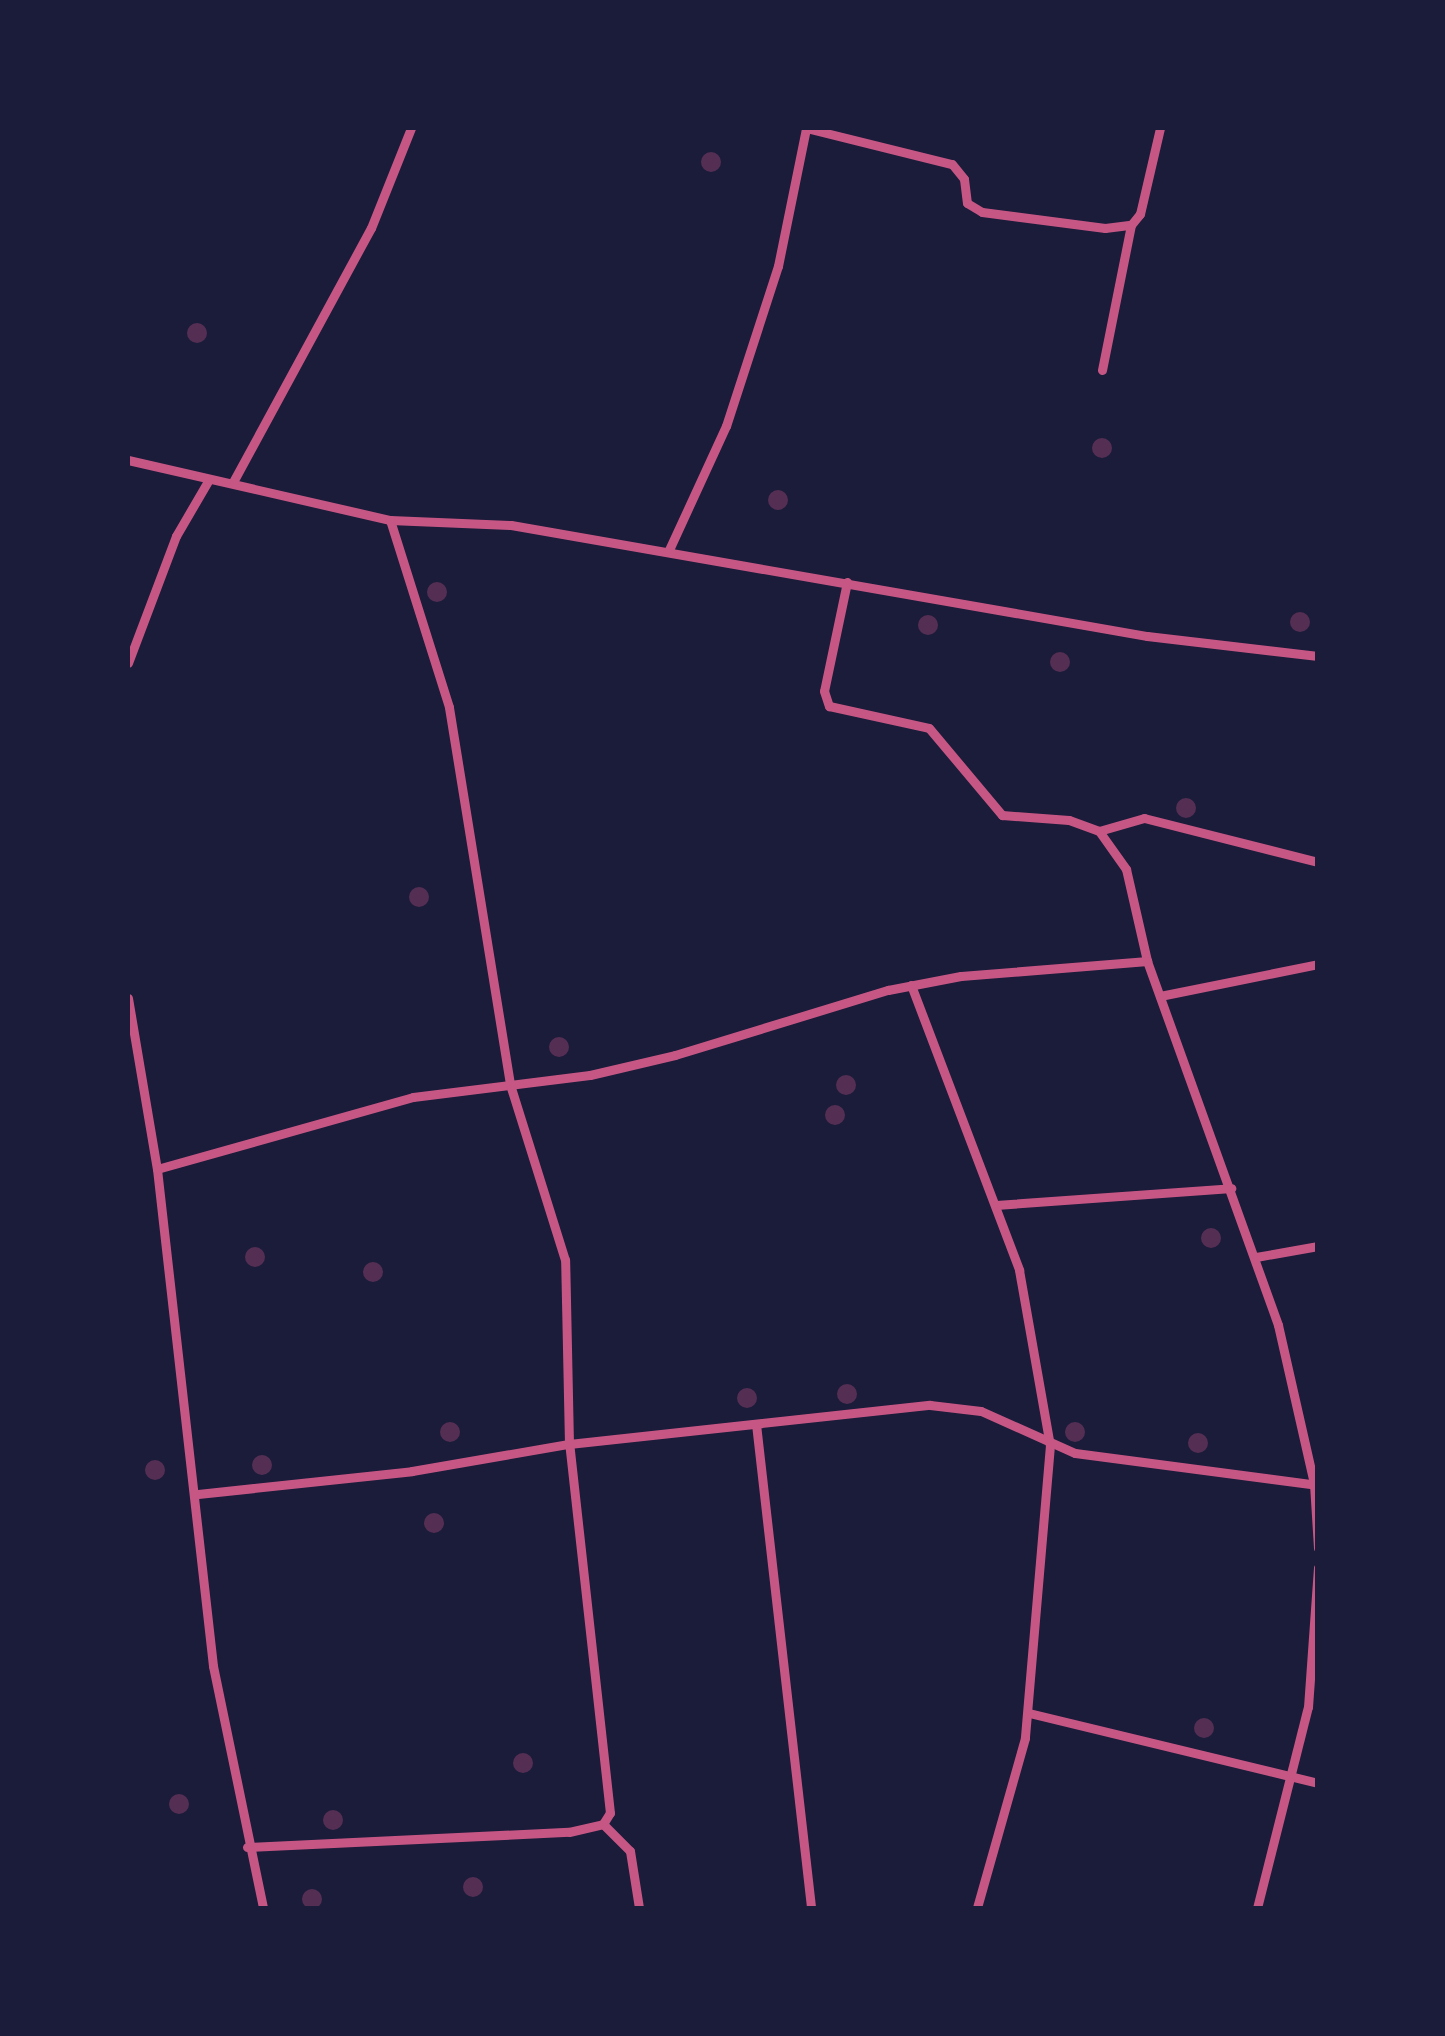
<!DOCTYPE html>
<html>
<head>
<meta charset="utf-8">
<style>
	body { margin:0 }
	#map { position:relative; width:1445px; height:2036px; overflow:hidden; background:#1b1b3a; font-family:Arial,sans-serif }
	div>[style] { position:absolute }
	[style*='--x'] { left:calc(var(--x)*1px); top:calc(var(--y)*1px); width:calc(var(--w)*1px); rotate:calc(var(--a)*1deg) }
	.building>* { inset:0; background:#542f53 }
	.round { border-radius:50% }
	.minor>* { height:9px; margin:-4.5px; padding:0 4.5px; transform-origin:4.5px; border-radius:4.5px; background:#c65784 }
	span { translate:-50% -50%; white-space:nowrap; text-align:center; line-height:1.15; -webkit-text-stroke:8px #1b1b3a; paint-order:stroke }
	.frame { position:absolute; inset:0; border:130px solid #1b1b3a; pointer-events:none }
</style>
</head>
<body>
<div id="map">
	<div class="building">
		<i class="round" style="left:701px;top:152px;width:20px;height:20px"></i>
		<i class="round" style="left:187px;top:323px;width:20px;height:20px"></i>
		<i class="round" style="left:1092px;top:438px;width:20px;height:20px"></i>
		<i class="round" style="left:768px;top:490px;width:20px;height:20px"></i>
		<i class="round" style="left:427px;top:582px;width:20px;height:20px"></i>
		<i class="round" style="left:1290px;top:612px;width:20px;height:20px"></i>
		<i class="round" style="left:918px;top:615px;width:20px;height:20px"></i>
		<i class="round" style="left:1050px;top:652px;width:20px;height:20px"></i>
		<i class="round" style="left:1176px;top:798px;width:20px;height:20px"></i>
		<i class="round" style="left:409px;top:887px;width:20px;height:20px"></i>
		<i class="round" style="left:549px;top:1037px;width:20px;height:20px"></i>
		<i class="round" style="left:836px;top:1075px;width:20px;height:20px"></i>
		<i class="round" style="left:825px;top:1105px;width:20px;height:20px"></i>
		<i class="round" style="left:1201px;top:1228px;width:20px;height:20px"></i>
		<i class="round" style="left:245px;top:1247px;width:20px;height:20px"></i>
		<i class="round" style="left:363px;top:1262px;width:20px;height:20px"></i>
		<i class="round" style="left:837px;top:1384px;width:20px;height:20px"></i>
		<i class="round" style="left:737px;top:1388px;width:20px;height:20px"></i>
		<i class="round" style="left:1065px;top:1422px;width:20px;height:20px"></i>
		<i class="round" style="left:440px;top:1422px;width:20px;height:20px"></i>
		<i class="round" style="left:1188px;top:1433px;width:20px;height:20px"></i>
		<i class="round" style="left:252px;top:1455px;width:20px;height:20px"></i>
		<i class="round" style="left:145px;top:1460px;width:20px;height:20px"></i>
		<i class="round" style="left:424px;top:1513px;width:20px;height:20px"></i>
		<i class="round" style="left:1194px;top:1718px;width:20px;height:20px"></i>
		<i class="round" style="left:513px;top:1753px;width:20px;height:20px"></i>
		<i class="round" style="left:169px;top:1794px;width:20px;height:20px"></i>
		<i class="round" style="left:323px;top:1810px;width:20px;height:20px"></i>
		<i class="round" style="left:463px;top:1877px;width:20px;height:20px"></i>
		<i class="round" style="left:302px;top:1889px;width:20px;height:20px"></i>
	</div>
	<div class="minor">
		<i style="--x:806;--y:128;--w:150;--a:13.9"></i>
		<i style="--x:952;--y:164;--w:19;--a:51"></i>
		<i style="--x:964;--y:179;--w:24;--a:83"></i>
		<i style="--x:967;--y:203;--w:17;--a:31"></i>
		<i style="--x:982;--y:212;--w:124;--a:7.4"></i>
		<i style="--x:1105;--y:228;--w:26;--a:-7"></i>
		<i style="--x:1131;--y:225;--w:14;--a:-51"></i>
		<i style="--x:1140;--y:214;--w:88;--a:-76.9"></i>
		<i style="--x:1102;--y:370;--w:148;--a:-78.7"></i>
		<i style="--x:128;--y:460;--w:269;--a:12.9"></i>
		<i style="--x:390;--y:520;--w:121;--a:2.4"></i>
		<i style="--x:511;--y:525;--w:646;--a:9.9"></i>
		<i style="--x:1147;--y:636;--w:172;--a:6.7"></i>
		<i style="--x:233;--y:482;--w:289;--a:-61.5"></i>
		<i style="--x:371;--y:228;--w:108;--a:-68.2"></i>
		<i style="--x:668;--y:552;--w:139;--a:-65.3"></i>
		<i style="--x:726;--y:426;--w:168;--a:-72"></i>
		<i style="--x:778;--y:266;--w:141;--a:-78.5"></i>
		<i style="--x:847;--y:582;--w:111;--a:101.9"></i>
		<i style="--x:824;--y:691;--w:16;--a:72"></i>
		<i style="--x:829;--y:706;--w:102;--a:12.4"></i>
		<i style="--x:929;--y:728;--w:114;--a:50"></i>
		<i style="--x:1002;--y:815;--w:67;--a:4.3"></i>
		<i style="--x:1069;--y:820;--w:32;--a:20"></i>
		<i style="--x:1099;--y:831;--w:47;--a:54.6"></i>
		<i style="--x:1126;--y:869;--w:94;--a:77.1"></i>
		<i style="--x:128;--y:663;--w:136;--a:-69.3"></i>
		<i style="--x:176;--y:536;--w:64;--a:-59.8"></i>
		<i style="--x:1099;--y:831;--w:47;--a:-16.1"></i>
		<i style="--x:1144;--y:818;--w:179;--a:14.2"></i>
		<i style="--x:911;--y:985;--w:305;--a:69.2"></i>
		<i style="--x:1019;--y:1270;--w:178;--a:80"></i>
		<i style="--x:1050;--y:1445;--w:294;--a:94.9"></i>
		<i style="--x:1025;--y:1738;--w:177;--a:105.8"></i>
		<i style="--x:1160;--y:996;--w:161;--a:-11.4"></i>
		<i style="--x:128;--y:998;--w:173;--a:80.4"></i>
		<i style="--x:157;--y:1169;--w:500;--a:83.57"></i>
		<i style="--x:213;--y:1666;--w:247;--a:78.3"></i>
		<i style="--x:157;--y:1169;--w:266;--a:-15.7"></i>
		<i style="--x:413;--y:1097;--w:178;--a:-7.1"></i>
		<i style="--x:590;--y:1075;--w:87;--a:-13.2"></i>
		<i style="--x:675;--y:1055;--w:223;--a:-17"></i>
		<i style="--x:888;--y:990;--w:74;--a:-10.9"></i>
		<i style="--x:961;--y:976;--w:187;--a:-4.6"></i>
		<i style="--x:1147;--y:961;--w:387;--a:70.2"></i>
		<i style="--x:1278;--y:1325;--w:163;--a:77.2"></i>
		<i style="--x:1314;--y:1484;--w:64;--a:86.4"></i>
		<i style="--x:996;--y:1205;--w:236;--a:-4.1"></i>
		<i style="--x:1256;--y:1257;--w:63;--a:-10.1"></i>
		<i style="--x:756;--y:1424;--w:487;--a:83.5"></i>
		<i style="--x:198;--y:1494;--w:215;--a:-6.1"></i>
		<i style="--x:412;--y:1471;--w:159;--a:-9.8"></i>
		<i style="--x:569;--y:1444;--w:363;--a:-6.2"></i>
		<i style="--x:930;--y:1405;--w:51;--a:6.7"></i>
		<i style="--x:981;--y:1411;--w:103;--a:24.1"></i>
		<i style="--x:1075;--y:1453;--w:245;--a:7.5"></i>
		<i style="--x:1029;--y:1713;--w:297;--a:13.6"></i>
		<i style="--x:603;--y:1824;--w:38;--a:45"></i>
		<i style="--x:630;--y:1851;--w:58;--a:81"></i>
		<i style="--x:247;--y:1847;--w:322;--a:-2.7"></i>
		<i style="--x:569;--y:1832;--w:35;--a:-13"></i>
		<i style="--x:603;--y:1824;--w:13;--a:-58"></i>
		<i style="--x:610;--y:1813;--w:371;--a:-96.3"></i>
		<i style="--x:569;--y:1444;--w:184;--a:-91.2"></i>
		<i style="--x:565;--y:1260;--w:184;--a:-107.4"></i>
		<i style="--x:510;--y:1084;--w:382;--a:-99.2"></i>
		<i style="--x:449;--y:707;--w:196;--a:-107.5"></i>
		<i style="--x:1257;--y:1908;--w:207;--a:-75.8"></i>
		<i style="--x:1308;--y:1707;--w:140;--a:-85.9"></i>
	</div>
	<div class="frame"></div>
</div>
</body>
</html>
